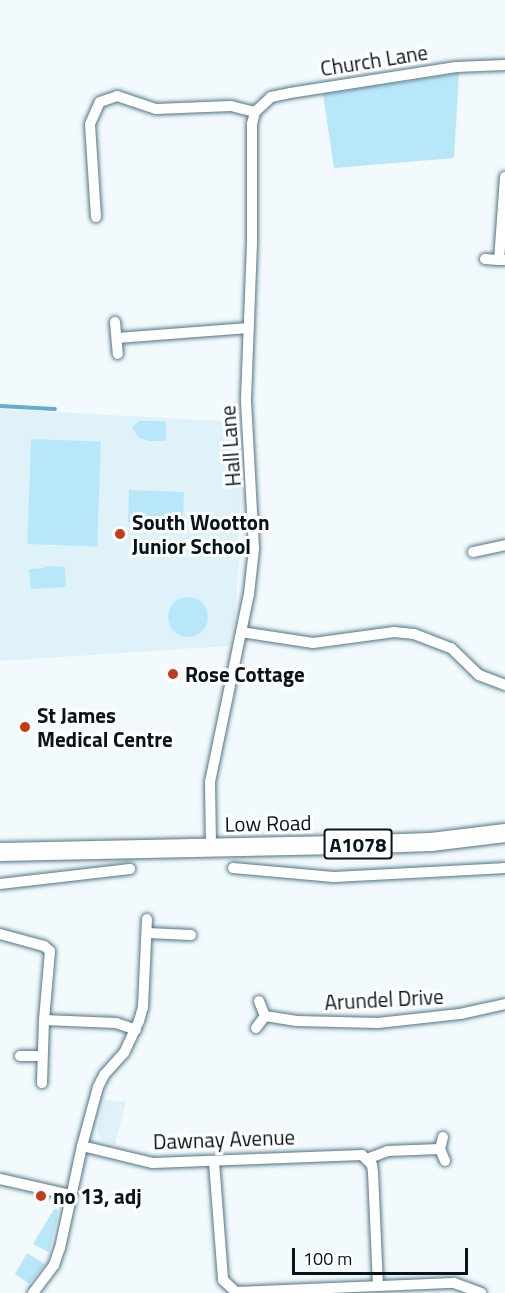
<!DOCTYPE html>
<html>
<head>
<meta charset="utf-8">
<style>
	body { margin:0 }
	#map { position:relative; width:505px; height:1293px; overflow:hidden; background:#f2fafd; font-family:"Titillium Web",sans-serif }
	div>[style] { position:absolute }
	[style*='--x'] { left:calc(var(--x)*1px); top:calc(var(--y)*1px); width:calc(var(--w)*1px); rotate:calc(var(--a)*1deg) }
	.built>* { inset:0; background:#dff2fa }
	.green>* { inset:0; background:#b9e7fa; transform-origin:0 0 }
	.round { border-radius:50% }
	.stream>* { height:4px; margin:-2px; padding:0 2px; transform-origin:2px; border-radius:2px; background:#62aecc }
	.roads { filter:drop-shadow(0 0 2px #527583) drop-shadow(0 0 2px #527583) }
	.minor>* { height:10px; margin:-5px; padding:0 5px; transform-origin:5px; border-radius:5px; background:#fff }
	.primary>* { height:18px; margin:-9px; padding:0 9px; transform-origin:9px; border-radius:9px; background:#fff }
	.dots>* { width:16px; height:16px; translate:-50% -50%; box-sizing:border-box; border:3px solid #fff; border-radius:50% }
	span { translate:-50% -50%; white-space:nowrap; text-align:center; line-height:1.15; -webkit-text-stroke:6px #fff; paint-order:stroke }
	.shield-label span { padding:2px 4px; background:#fff; border:2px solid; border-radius:4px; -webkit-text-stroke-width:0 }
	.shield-label { font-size:20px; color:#07151b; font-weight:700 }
	.street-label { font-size:21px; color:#07151b }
	.poi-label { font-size:21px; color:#07151b; font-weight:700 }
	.left { translate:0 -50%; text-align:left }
	.scale { position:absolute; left:292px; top:1248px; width:176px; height:27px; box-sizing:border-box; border:3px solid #07151b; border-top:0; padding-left:8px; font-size:18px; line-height:21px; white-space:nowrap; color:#07151b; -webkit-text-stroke:4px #fff; paint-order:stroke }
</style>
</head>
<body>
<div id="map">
	<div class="built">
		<i style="clip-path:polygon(0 409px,240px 422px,240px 439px,232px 446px,232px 463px,240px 469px,241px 533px,238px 536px,238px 545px,240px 547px,235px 615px,229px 646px,0 661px)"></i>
		<i style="clip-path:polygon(104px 1100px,126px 1102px,115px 1145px,103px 1141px,97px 1131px)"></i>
	</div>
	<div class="green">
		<i style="clip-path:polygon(459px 73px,454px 158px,334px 168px,323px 94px)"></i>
		<i style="clip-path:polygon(139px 421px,164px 421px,166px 423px,166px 441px,148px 441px,138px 437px,132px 427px)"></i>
		<i style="left:31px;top:439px;width:70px;height:105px;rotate:2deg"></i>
		<i style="left:129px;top:490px;width:55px;height:32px;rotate:2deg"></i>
		<i style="clip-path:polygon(44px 566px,65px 567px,66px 587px,31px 589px,29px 569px,44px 568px)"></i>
		<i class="round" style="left:168px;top:597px;width:40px;height:40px"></i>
		<i style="clip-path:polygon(54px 1209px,58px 1210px,57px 1220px,49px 1252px,33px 1244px)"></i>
		<i style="clip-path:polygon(27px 1253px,45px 1264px,29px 1284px,15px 1274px)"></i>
	</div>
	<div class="stream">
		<i style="--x:0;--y:406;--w:55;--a:3.1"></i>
	</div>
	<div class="roads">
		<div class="minor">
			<i style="--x:505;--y:177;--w:83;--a:94.1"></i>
			<i style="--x:499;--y:260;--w:6;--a:0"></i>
			<i style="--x:96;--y:217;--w:93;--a:-93.7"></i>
			<i style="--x:90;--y:124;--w:24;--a:-66"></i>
			<i style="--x:100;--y:102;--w:18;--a:-19"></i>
			<i style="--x:117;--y:96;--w:41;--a:18.4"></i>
			<i style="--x:156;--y:109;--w:75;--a:-2.3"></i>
			<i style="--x:231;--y:106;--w:25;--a:14"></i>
			<i style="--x:485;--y:259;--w:14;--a:4"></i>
			<i style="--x:115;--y:322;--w:32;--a:85"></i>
			<i style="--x:117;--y:338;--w:132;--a:-4.3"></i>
			<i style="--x:473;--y:552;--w:33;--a:-12"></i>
			<i style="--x:241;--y:632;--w:73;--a:8.7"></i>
			<i style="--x:313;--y:643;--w:82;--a:-7.7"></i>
			<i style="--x:394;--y:632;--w:20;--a:6"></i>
			<i style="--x:414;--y:634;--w:40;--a:21"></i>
			<i style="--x:451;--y:648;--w:39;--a:44"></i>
			<i style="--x:479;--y:675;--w:28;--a:21"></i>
			<i style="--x:211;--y:846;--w:64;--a:-90.9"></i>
			<i style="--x:210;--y:782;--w:192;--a:-78.3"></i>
			<i style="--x:249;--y:594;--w:45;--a:-83.7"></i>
			<i style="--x:254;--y:549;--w:150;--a:-93.1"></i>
			<i style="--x:246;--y:399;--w:155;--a:-87.8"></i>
			<i style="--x:252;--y:244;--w:120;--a:-90"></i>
			<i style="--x:252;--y:124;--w:12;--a:-76"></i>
			<i style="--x:255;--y:112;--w:22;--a:-43"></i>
			<i style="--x:271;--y:97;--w:19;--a:-12"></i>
			<i style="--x:290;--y:93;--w:168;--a:-8.9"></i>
			<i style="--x:456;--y:67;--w:49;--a:-2.3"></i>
			<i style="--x:233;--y:868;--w:101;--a:5.1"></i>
			<i style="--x:334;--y:877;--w:171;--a:-3"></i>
			<i style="--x:0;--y:884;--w:131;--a:-6.6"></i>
			<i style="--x:147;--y:933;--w:44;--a:2.6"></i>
			<i style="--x:0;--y:934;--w:46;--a:15.3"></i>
			<i style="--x:44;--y:946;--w:8;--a:40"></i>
			<i style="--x:50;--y:951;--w:69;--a:95"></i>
			<i style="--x:44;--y:1020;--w:72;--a:2.4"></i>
			<i style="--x:116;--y:1023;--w:21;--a:19"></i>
			<i style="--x:265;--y:1016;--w:32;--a:9"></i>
			<i style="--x:297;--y:1021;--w:81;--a:1.4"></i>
			<i style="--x:378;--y:1023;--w:82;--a:-6.3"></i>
			<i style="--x:460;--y:1014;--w:46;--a:-12.5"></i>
			<i style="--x:256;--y:1028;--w:15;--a:-53"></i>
			<i style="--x:265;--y:1016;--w:16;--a:-112"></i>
			<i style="--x:20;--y:1056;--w:22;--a:0"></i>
			<i style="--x:42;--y:1083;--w:63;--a:-88.2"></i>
			<i style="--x:443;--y:1137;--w:12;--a:104"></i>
			<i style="--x:440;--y:1149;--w:13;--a:67"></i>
			<i style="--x:82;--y:1146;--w:73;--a:13.5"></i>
			<i style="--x:153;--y:1163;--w:209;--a:-2.2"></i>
			<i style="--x:362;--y:1155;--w:14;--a:45"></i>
			<i style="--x:372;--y:1165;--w:7;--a:82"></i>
			<i style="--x:373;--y:1172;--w:114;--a:87.5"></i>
			<i style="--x:367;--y:1159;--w:22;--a:-21"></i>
			<i style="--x:388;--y:1151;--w:52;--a:-2.2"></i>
			<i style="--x:214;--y:1162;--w:118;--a:85.6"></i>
			<i style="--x:223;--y:1280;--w:18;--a:43"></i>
			<i style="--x:236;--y:1292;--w:218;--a:-2.4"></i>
			<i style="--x:454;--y:1283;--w:29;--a:20"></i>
			<i style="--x:0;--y:1179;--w:73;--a:12.7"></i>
			<i style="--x:33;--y:1293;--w:35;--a:-53"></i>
			<i style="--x:54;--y:1265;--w:18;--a:-71"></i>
			<i style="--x:60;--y:1248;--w:104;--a:-77.8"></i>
			<i style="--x:82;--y:1146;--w:61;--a:-74.8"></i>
			<i style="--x:98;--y:1087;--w:13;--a:-63"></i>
			<i style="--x:104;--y:1075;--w:30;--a:-48"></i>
			<i style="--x:124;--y:1053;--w:35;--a:-65"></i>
			<i style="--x:139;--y:1021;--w:15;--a:-74"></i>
			<i style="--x:143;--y:1007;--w:88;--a:-87.4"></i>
		</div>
		<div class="primary">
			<i style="--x:0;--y:852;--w:374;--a:-1.2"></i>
			<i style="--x:374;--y:844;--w:57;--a:-2"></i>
			<i style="--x:431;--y:842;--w:75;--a:-6.9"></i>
		</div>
	</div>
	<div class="dots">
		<i style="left:120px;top:534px;background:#c53b19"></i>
		<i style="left:173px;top:674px;background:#c53b19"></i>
		<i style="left:25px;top:727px;background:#c53b19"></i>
		<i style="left:41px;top:1196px;background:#c53b19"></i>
	</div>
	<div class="shield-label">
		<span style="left:358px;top:844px">A1078</span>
	</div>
	<div class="street-label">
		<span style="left:374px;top:60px;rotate:-9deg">Church Lane</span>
		<span style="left:230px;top:446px;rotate:-94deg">Hall Lane</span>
		<span style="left:268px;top:823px;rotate:-1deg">Low Road</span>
		<span style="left:384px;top:999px;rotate:-3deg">Arundel Drive</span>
		<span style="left:224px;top:1139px;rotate:-2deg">Dawnay Avenue</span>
	</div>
	<div class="poi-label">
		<span class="left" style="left:132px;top:534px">South Wootton<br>Junior School</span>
		<span class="left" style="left:185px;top:674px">Rose Cottage</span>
		<span class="left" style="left:37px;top:727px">St James<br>Medical Centre</span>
		<span class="left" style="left:53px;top:1196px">no 13, adj</span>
	</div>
	<div class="scale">100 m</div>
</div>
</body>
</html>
